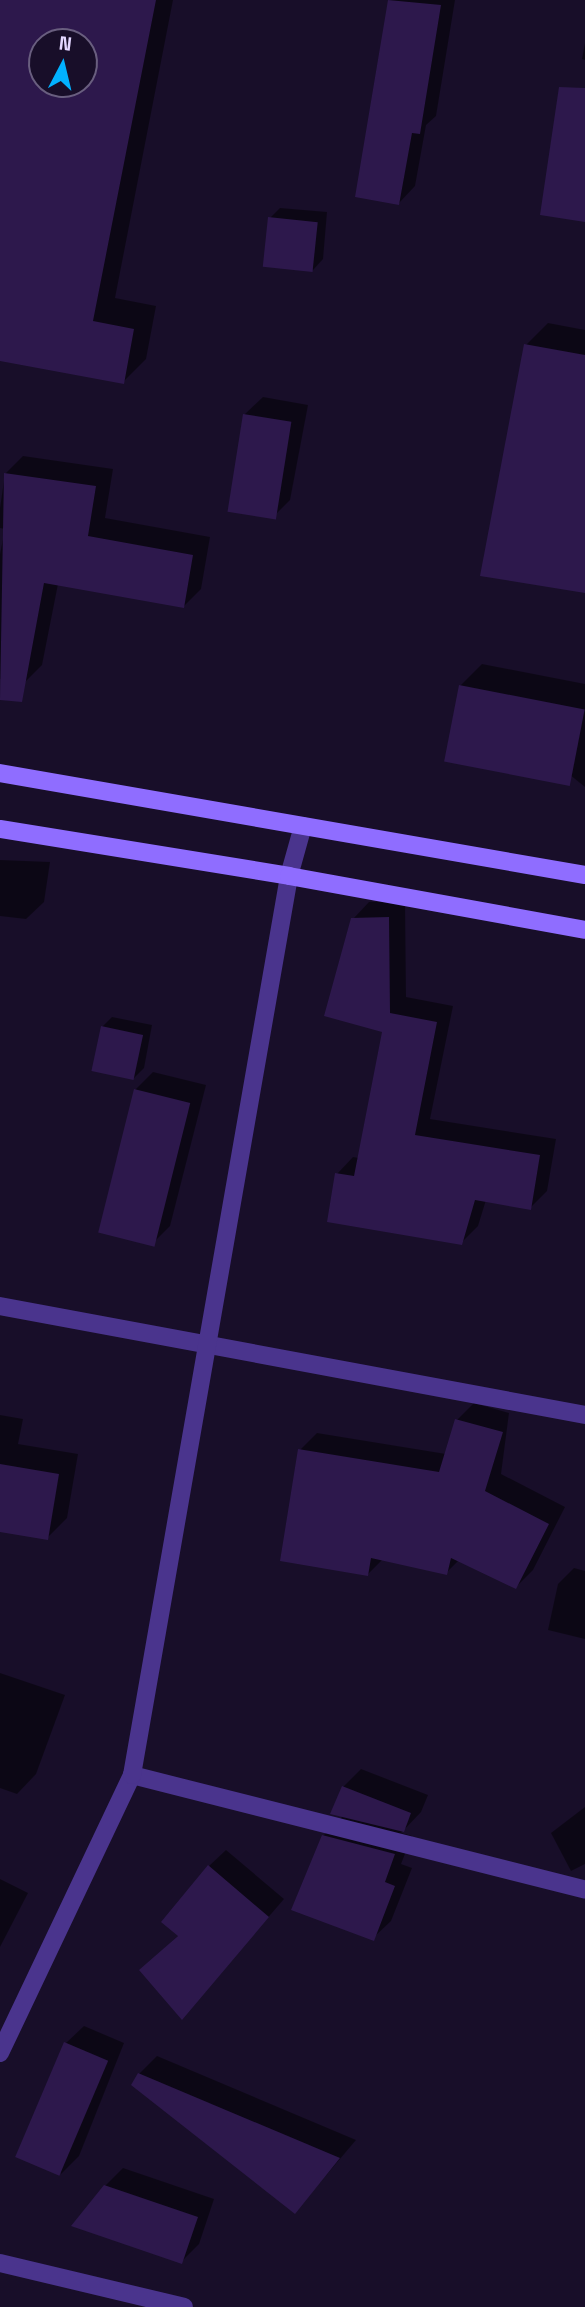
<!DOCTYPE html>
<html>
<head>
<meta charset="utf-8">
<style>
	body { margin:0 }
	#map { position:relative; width:585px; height:2307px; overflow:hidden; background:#180e29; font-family:"Space Grotesk",sans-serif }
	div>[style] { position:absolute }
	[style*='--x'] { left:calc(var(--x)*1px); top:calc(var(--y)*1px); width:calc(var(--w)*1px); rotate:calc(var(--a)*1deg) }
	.shadow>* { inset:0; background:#0007 }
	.building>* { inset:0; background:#2d184c; transform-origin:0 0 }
	.street>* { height:18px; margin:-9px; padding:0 9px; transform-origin:9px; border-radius:9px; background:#4a348d }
	.secondary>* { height:18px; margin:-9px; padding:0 9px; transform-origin:9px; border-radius:9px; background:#8f6dff }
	span { translate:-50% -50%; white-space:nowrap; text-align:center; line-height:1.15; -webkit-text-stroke:5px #180e29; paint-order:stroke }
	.north { position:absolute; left:28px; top:28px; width:70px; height:70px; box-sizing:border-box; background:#180e29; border:2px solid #695e7f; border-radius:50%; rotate:7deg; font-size:19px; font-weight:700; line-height:28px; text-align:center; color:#e3d6ff }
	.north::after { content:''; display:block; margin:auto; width:24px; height:32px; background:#02b1ff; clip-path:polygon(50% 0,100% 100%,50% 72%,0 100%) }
</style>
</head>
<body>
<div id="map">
	<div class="shadow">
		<i style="clip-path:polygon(evenodd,1px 0,173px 0,115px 298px,156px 306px,146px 359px,123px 382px,0 359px,1px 0,42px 42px,84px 42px,84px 84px,42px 84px,42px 42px)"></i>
		<i style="clip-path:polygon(389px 0,455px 0,436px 116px,426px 125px,415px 186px,399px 203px,357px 196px)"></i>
		<i style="clip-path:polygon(585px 43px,585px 60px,582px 59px)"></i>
		<i style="clip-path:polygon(280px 208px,327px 212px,323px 259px,313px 270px,270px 218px)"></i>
		<i style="clip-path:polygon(548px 323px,585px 330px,585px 592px,526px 345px)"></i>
		<i style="clip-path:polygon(263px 397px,308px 405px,290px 500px,272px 518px,245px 414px)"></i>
		<i style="clip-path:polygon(23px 456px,113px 469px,105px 518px,210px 537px,201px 589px,183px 607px,58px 584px,42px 665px,24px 683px,0 679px,0 554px,5px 529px,0 528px,0 508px,5px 474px)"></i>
		<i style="clip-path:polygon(482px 664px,585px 684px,585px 787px,460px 686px)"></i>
		<i style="clip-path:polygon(0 860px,50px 862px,44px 902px,26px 919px,0 916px)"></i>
		<i style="clip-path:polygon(405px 901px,406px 997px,453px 1006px,430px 1119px,556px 1139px,547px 1191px,530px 1208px,486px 1200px,478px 1226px,461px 1243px,337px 1174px,353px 1157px,359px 1158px,384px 1031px,353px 919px,369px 902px)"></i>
		<i style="clip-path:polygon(112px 1017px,152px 1025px,144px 1068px,134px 1078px,102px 1027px)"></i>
		<i style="clip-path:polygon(153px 1072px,206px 1085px,170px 1226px,152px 1244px,135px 1090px)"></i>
		<i style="clip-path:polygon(474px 1403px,509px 1413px,501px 1474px,565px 1507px,533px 1570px,516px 1587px,459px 1560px,446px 1573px,383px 1559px,368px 1574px,300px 1450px,317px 1433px,446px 1454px,457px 1420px)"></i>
		<i style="clip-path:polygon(0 1415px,23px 1419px,18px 1444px,78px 1454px,67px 1518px,47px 1538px,0 1530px)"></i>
		<i style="clip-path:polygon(574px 1568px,585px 1571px,585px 1639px,548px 1630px,558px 1584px)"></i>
		<i style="clip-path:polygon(0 1673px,65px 1695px,36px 1774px,17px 1794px,0 1788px)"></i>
		<i style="clip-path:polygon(361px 1769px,428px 1795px,421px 1812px,401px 1833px,412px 1836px,401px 1864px,412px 1868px,391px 1921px,373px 1938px,323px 1836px,344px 1815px,343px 1787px)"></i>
		<i style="clip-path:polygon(585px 1807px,585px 1864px,571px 1871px,551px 1833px)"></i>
		<i style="clip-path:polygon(226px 1850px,284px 1899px,182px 2017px,141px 1970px,179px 1935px,209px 1866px)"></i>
		<i style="clip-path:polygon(0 1879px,28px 1893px,0 1947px)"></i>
		<i style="clip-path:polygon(84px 2026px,124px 2043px,79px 2156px,61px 2174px,66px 2043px)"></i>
		<i style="clip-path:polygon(157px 2056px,356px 2140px,295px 2212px,139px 2074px)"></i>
		<i style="clip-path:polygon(123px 2168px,214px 2199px,199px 2244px,181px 2262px,105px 2186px)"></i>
	</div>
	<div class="building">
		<i style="clip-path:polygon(evenodd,0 0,156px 0,93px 321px,134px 329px,124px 384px,0 361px,0 0,42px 42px,84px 42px,84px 84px,42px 84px,42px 42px)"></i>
		<i style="clip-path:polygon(388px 0,441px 5px,420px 134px,412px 133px,399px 205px,355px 197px)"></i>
		<i style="clip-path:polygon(559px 87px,585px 88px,585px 222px,540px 215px)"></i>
		<i style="left:268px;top:217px;width:50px;height:50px;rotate:6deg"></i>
		<i style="clip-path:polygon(524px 344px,585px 355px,585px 593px,480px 576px)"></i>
		<i style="left:243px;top:414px;width:49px;height:99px;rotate:9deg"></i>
		<i style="clip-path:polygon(4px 473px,96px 486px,88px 536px,193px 555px,184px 608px,44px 583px,22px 702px,0 700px)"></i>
		<i style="left:459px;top:685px;width:128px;height:78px;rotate:11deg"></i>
		<i style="clip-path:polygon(389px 917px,390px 1013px,437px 1022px,415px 1135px,540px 1155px,531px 1210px,475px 1200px,462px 1245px,327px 1222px,335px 1173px,354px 1176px,382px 1032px,324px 1016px,351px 918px)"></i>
		<i style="left:101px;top:1026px;width:43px;height:46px;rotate:12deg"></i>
		<i style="left:134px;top:1089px;width:58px;height:148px;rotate:14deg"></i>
		<i style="clip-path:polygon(455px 1419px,503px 1432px,485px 1491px,549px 1524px,516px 1589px,451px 1558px,447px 1575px,371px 1558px,368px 1576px,280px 1561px,298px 1449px,439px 1472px)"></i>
		<i style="clip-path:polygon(0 1464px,59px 1474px,48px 1540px,0 1532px)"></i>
		<i style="clip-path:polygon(342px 1786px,411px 1813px,404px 1832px,330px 1814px)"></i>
		<i style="clip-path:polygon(322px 1835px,395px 1854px,385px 1882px,395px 1886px,374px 1941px,291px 1910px)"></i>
		<i style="clip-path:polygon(208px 1865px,269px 1917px,182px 2020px,139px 1970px,178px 1936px,161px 1922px)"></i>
		<i style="left:64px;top:2042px;width:48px;height:125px;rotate:23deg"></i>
		<i style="clip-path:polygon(138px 2073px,340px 2158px,295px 2214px,131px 2085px)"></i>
		<i style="clip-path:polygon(104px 2185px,198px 2217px,182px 2264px,71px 2226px)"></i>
	</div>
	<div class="street">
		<i style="--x:0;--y:1306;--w:595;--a:10.55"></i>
		<i style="--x:132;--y:1775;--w:467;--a:14.2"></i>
		<i style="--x:0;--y:2053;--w:308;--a:-64.6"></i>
		<i style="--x:132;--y:1775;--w:913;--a:-80.09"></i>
		<i style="--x:289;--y:876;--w:52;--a:-74.4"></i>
		<i style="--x:0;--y:2263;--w:189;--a:13.4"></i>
	</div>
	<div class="secondary">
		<i style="--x:0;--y:773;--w:594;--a:9.89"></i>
		<i style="--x:0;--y:829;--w:293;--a:9.2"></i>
		<i style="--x:289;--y:876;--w:301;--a:10.3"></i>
	</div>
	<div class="north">N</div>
</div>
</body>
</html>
